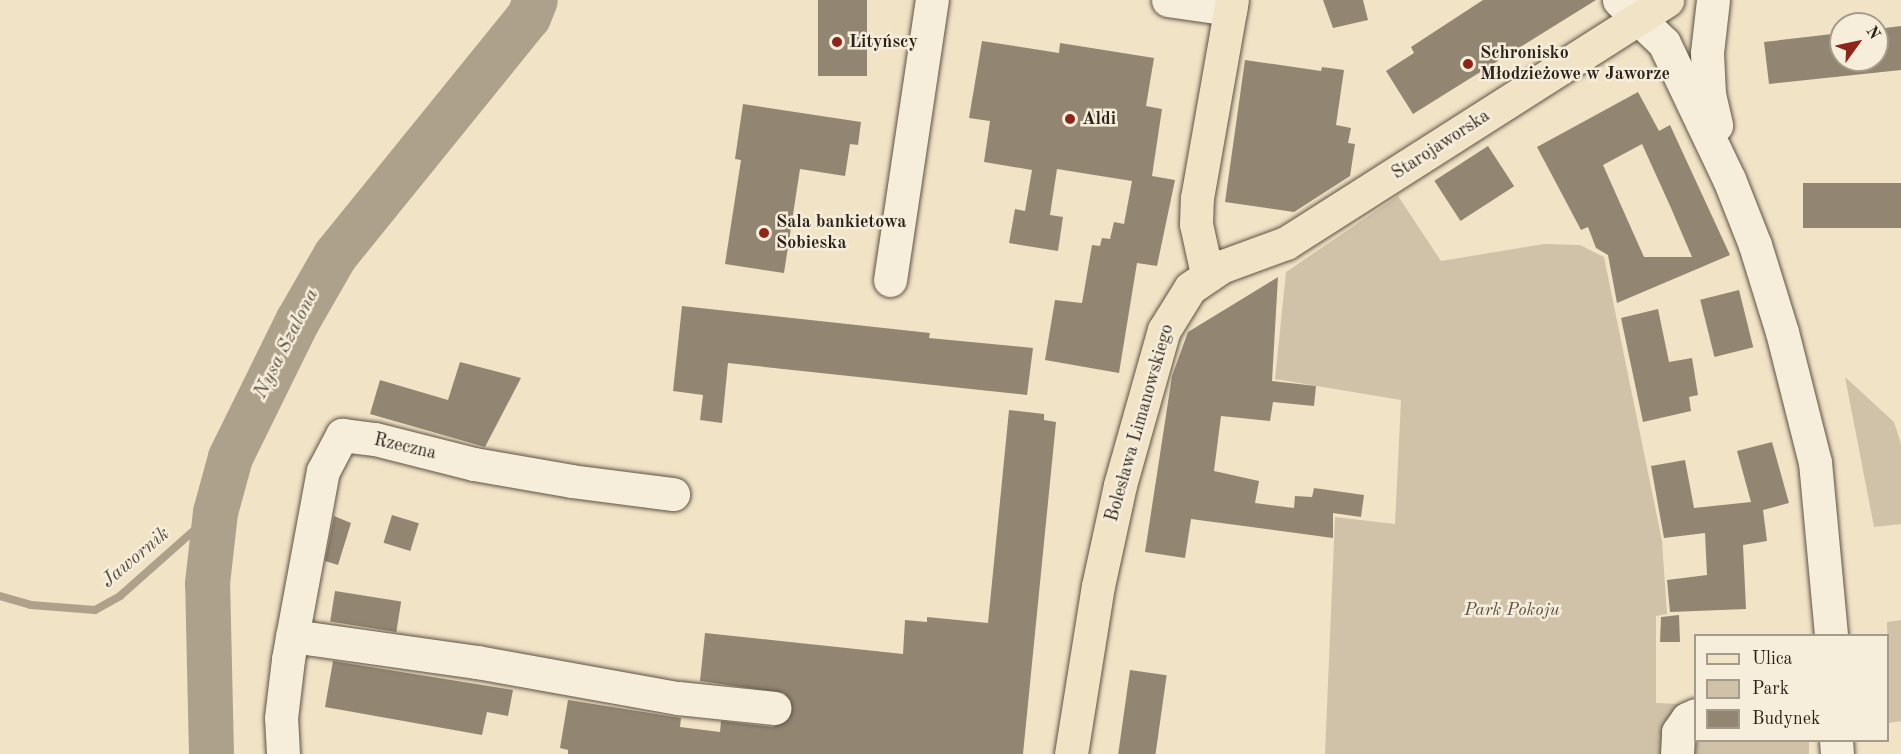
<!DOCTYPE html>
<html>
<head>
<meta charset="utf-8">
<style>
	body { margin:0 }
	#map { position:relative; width:1901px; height:754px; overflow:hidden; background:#f1e3c6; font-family:"Old Standard TT",serif }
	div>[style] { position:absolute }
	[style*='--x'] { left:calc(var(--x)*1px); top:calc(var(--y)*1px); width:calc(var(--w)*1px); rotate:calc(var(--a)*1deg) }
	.green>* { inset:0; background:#d0c2a9 }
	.stream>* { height:8px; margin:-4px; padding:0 4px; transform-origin:4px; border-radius:4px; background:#aea18c }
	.river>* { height:45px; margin:-22.5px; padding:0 22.5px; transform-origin:22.5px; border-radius:22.5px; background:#aea18c }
	.building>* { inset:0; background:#928673; transform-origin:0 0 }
	.roads { filter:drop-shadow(0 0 2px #5d5245) drop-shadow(0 0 2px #5d5245) }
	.minor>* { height:33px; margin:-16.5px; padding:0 16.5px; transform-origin:16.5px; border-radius:16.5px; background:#f6edda }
	.major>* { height:33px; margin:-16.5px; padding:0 16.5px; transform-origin:16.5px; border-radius:16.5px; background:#f1e3c6 }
	.dots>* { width:16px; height:16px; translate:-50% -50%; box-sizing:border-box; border:3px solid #f6edda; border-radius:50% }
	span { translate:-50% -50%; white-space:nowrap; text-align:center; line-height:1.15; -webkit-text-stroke:5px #f6edda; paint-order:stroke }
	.poi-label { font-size:18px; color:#2c211a; font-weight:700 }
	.left { translate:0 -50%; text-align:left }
	.street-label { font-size:18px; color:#2c211a }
	.park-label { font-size:18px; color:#5d5145; font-style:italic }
	.water-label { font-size:20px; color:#5a4e42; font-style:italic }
	.legend { position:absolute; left:1694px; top:634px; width:195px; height:108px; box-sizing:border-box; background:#f6edda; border:2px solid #a59b8d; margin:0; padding:8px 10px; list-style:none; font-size:18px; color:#2c211a }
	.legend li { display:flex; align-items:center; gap:12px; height:30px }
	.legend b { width:30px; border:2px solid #a59b8d }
	.north { position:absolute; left:1829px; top:12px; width:60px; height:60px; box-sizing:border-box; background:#f6edda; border:2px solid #a59b8d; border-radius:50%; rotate:57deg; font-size:16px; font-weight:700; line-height:24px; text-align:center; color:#2c211a }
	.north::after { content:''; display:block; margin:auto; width:21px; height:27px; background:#8f2418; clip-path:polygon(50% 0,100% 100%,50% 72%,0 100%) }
</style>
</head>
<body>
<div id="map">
	<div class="green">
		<i style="clip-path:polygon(1398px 196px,1441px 261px,1544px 244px,1580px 245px,1604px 257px,1662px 541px,1667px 614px,1656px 616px,1656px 703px,1681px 704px,1695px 716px,1696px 740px,1809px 741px,1809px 754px,1325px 754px,1335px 517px,1395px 524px,1401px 400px,1275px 379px,1286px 272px)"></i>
		<i style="clip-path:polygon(1845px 377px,1894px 422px,1901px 444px,1901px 524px,1874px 527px)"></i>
		<i style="clip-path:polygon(1901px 620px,1901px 721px,1889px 723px,1887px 622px)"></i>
	</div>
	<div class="stream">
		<i style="--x:0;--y:596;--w:32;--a:16"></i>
		<i style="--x:31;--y:605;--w:64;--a:4.5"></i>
		<i style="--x:95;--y:610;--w:29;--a:-29"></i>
		<i style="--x:120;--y:596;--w:127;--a:-41.5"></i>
	</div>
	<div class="river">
		<i style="--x:211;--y:754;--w:171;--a:-91.3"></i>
		<i style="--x:207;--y:583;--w:71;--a:-83.6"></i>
		<i style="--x:215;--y:512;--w:57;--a:-74.7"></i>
		<i style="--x:230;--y:457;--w:152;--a:-63.8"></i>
		<i style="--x:297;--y:321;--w:76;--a:-60.1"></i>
		<i style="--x:335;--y:255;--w:306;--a:-51"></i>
		<i style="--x:528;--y:17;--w:18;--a:-68"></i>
	</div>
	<div class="building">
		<i style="left:818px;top:0;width:49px;height:76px"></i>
		<i style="clip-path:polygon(1323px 0,1363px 0,1368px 20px,1333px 28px)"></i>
		<i style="clip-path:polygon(1483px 0,1596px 0,1413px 114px,1386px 71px,1414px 53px,1411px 47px)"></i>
		<i style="clip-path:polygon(1901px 26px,1901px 70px,1769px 84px,1764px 42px,1841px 33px,1841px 60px,1877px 60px,1877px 29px)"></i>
		<i style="clip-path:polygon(982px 41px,1059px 53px,1060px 43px,1154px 58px,1146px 106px,1162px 109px,1152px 176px,1175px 180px,1157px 266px,1137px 263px,1119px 373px,1045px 360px,1055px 300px,1082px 303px,1092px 245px,1100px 246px,1102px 238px,1110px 239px,1114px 222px,1124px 224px,1132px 181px,1057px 169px,1050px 215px,1063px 217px,1058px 251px,1009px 243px,1015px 209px,1025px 211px,1032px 170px,984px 162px,990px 121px,969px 118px)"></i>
		<i style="clip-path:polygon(1245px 60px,1321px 71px,1322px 67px,1344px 70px,1336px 125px,1351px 128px,1348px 143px,1355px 144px,1350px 176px,1294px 212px,1225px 202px)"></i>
		<i style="clip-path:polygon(evenodd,1638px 92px,1659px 131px,1670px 125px,1730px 255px,1617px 303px,1608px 255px,1596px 248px,1588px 227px,1581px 230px,1537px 147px,1638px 92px,1642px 144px,1671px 208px,1692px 257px,1644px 257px,1603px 165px,1642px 144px)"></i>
		<i style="clip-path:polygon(743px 104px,861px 122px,858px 145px,850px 144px,845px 176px,800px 169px,784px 273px,725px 264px,741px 160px,735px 159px)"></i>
		<i style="left:1488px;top:146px;width:48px;height:64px;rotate:57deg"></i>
		<i style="left:1901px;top:183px;width:45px;height:98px;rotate:90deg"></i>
		<i style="clip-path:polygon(1278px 277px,1272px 381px,1316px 386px,1314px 406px,1273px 402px,1270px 421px,1221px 416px,1214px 471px,1259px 481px,1255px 503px,1294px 508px,1295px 496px,1312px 497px,1314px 488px,1364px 495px,1361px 517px,1333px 513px,1333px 538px,1191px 519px,1185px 558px,1145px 552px,1172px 376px,1188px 332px)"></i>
		<i style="left:1739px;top:290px;width:59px;height:40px;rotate:76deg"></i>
		<i style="clip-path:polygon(682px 306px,930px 333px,929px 338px,1033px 348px,1027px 395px,728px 363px,722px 423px,700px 420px,703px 395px,673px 391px)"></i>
		<i style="clip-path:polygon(1658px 309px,1669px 362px,1692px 358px,1698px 395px,1689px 397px,1691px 411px,1643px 422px,1621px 318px)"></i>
		<i style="clip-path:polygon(460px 362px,521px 378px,485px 447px,370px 414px,380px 380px,448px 400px)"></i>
		<i style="clip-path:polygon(1009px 410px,1044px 414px,1044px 420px,1056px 422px,1023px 754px,568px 754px,568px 750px,560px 748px,568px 700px,681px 718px,680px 727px,720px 732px,721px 721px,773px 727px,789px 719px,791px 701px,784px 693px,700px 681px,705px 633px,903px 654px,905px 620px,927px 622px,927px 617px,988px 623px)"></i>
		<i style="clip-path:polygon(1772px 442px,1789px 503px,1763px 510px,1767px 541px,1743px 545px,1746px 609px,1670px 612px,1667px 580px,1707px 575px,1705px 533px,1664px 538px,1651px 466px,1685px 460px,1694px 508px,1751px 502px,1737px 451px)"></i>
		<i style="left:392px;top:515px;width:28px;height:29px;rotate:17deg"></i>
		<i style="clip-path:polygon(334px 516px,351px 523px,338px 565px,325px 561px)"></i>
		<i style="left:335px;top:591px;width:67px;height:31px;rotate:9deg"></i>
		<i style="clip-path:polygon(1679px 615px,1680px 642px,1660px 642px,1661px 617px)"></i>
		<i style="clip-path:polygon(333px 661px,513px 690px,508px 716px,487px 712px,482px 735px,325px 707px)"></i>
		<i style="left:1130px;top:670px;width:37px;height:85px;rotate:8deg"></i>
	</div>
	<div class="roads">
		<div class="minor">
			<i style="--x:1168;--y:0;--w:63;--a:8.3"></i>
			<i style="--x:1619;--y:0;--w:62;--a:43.7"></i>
			<i style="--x:1664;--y:43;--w:151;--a:64.5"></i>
			<i style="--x:1729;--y:179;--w:71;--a:68.5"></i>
			<i style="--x:1755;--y:245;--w:91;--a:72.8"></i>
			<i style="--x:1782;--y:332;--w:134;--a:75.8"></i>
			<i style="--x:1815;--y:462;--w:175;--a:84.7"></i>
			<i style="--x:1713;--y:0;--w:53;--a:96.5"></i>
			<i style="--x:1707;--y:53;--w:41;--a:87.2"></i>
			<i style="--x:1709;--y:94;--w:32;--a:77"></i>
			<i style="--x:890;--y:280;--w:283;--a:-81.5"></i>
			<i style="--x:292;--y:636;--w:187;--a:8"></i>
			<i style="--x:477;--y:662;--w:204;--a:10.2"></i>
			<i style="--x:678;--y:698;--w:97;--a:5.9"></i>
			<i style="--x:1836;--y:740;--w:14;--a:86"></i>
			<i style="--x:283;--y:754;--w:36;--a:-93"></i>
			<i style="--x:281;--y:718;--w:59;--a:-83.2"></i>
			<i style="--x:288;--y:659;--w:191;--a:-79.5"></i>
			<i style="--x:323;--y:471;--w:41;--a:-62.2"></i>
			<i style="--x:342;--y:435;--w:33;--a:7"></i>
			<i style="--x:375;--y:439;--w:102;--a:14.2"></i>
			<i style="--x:474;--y:464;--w:98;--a:9.9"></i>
			<i style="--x:571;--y:481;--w:103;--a:7.3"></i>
			<i style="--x:1677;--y:754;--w:22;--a:-87"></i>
			<i style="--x:1678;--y:732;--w:16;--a:-55"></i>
			<i style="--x:1687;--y:719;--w:10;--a:-24"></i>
		</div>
		<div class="major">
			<i style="--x:1207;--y:274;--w:51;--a:-102.4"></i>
			<i style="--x:1196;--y:224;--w:26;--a:-88"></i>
			<i style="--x:1197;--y:198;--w:201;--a:-80"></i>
			<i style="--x:1071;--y:754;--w:170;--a:-80.9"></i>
			<i style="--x:1098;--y:586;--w:103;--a:-77.7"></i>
			<i style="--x:1120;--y:485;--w:161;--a:-74.2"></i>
			<i style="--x:1164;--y:330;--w:49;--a:-58.2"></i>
			<i style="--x:1190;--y:288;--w:40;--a:-34"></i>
			<i style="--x:1223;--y:266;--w:67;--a:-20.1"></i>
			<i style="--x:1286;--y:243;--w:452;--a:-32.5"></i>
		</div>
	</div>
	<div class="dots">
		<i style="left:837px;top:42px;background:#8f2418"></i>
		<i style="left:1468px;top:64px;background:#8f2418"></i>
		<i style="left:1070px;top:119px;background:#8f2418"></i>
		<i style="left:764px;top:233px;background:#8f2418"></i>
	</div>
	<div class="poi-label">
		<span class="left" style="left:849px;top:42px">Lityńscy</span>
		<span class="left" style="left:1480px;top:64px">Schronisko<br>Młodzieżowe w Jaworze</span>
		<span class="left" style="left:1082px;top:119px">Aldi</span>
		<span class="left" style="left:776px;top:233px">Sala bankietowa<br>Sobieska</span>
	</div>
	<div class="street-label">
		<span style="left:1441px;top:145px;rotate:-33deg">Starojaworska</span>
		<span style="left:1140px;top:423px;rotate:-74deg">Bolesława Limanowskiego</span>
		<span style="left:405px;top:447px;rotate:13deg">Rzeczna</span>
	</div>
	<div class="park-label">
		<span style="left:1512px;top:610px">Park Pokoju</span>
	</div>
	<div class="water-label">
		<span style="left:287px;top:344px;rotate:-63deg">Nysa Szalona</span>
		<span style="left:136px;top:558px;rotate:-40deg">Jawornik</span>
	</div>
	<ul class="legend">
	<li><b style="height:8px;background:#f1e3c6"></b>Ulica</li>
	<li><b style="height:16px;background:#d0c2a9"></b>Park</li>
	<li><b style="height:16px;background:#928673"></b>Budynek</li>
	</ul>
	<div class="north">N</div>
</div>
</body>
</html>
